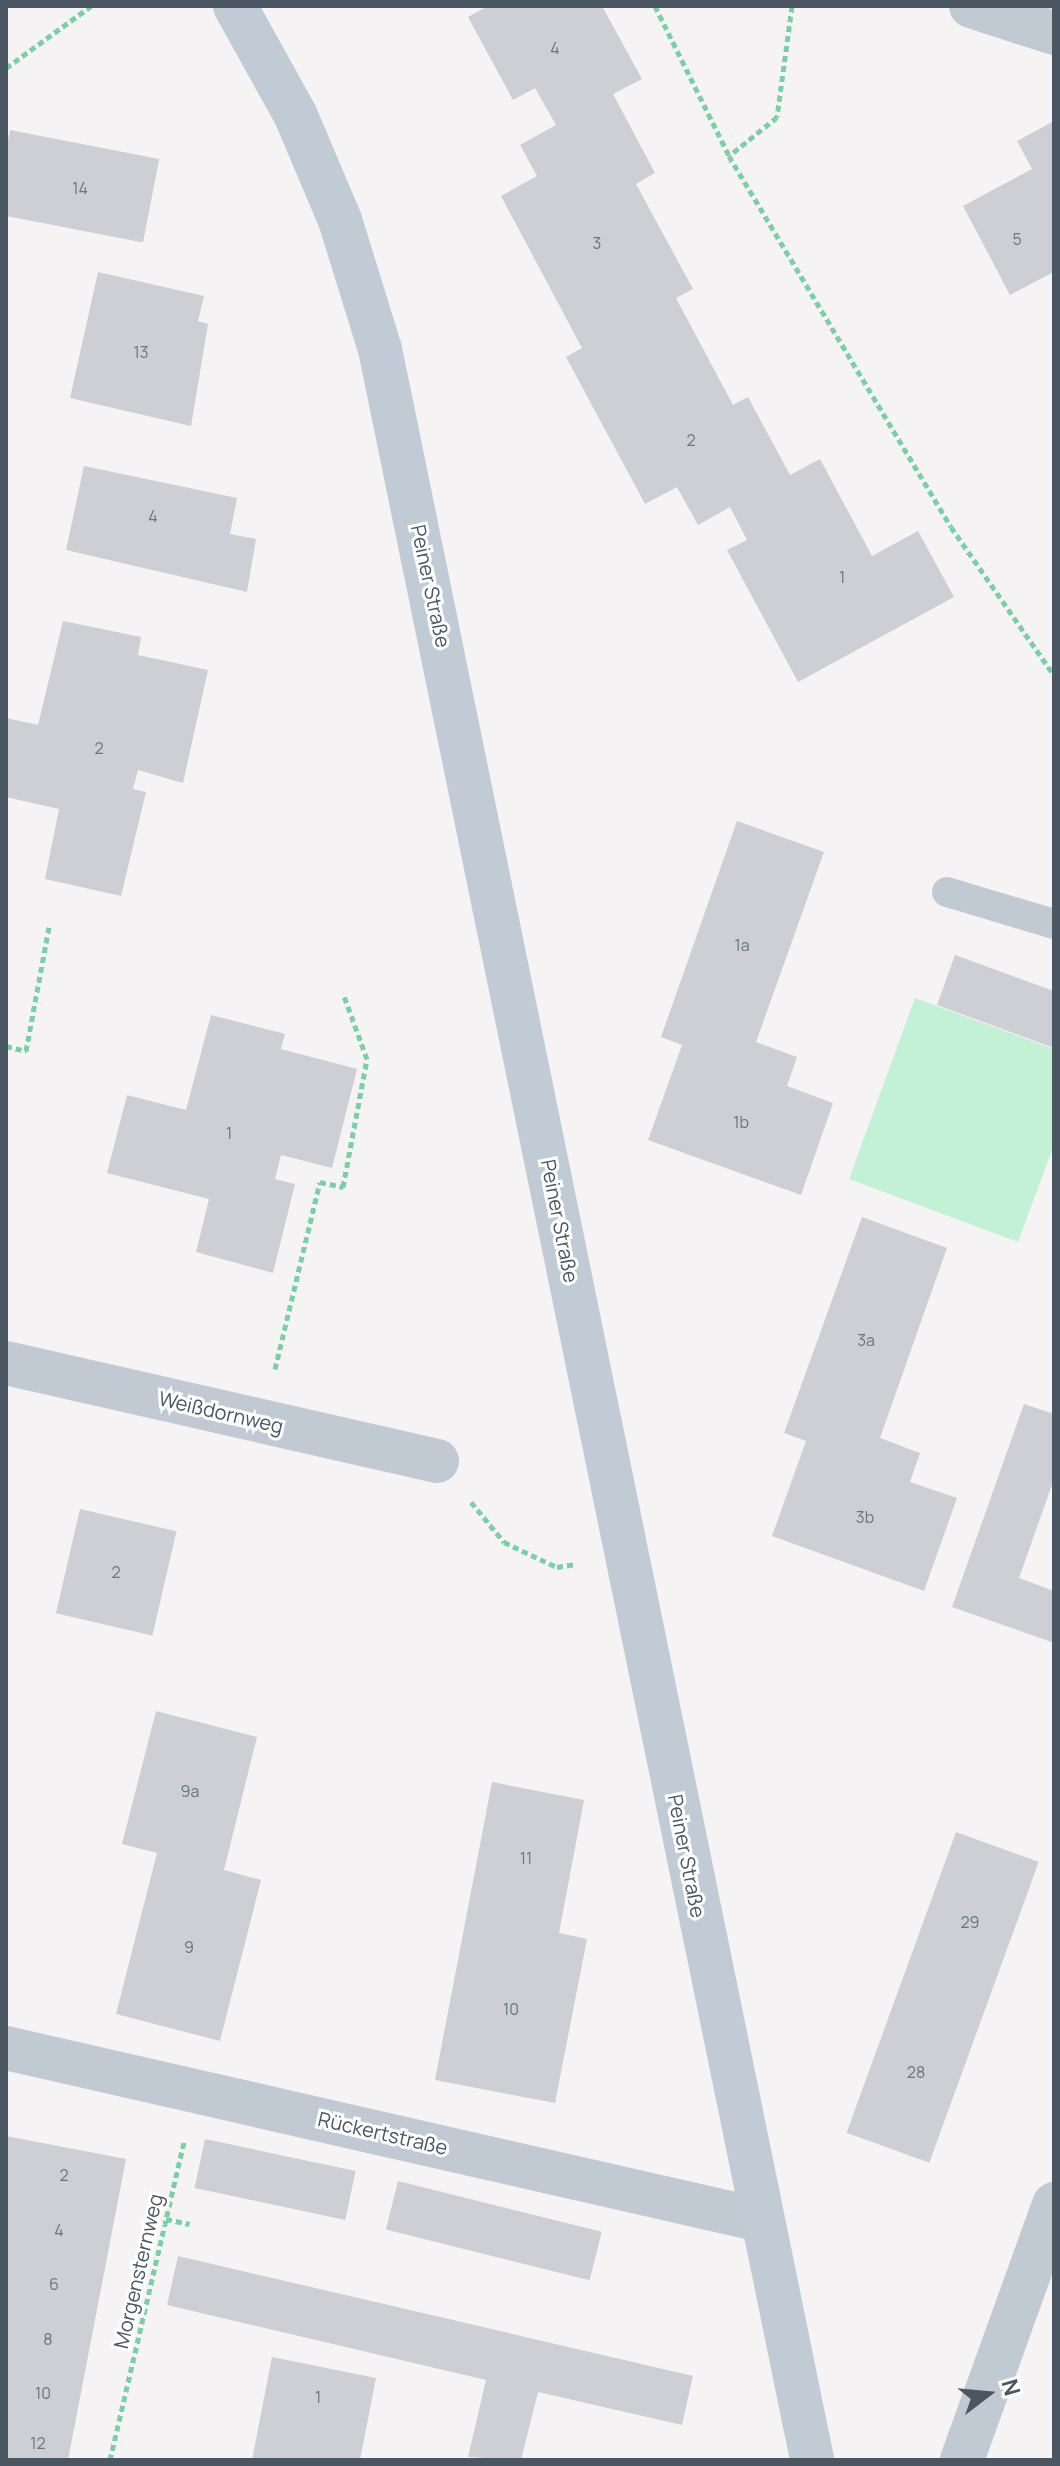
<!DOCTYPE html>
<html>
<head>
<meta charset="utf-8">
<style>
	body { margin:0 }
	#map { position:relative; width:1060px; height:2466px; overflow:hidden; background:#f5f3f3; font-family:Manrope,sans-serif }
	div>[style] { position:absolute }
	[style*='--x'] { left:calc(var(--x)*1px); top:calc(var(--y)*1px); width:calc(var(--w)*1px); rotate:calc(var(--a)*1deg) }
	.green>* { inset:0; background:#c3f1d5 }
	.building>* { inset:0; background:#cdcfd5; transform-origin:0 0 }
	.path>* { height:5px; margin-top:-2.5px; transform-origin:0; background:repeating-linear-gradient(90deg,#7ad0a6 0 6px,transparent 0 10px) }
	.lane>* { height:30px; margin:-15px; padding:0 15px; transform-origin:15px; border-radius:15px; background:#c1cad2 }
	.street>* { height:44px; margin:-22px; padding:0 22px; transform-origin:22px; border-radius:22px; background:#c1cad2 }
	.secondary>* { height:44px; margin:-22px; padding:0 22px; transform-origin:22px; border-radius:22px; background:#c1cbd6 }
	span { translate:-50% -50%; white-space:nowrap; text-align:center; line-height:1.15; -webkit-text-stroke:6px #fff; paint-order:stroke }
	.number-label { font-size:16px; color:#6b747e }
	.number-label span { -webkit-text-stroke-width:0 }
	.street-label { font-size:20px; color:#4a5661 }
	.frame { position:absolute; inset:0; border:8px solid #4a5661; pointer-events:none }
	.north { position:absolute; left:948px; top:2354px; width:80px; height:80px; -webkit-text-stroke:6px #fff; paint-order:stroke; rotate:74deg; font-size:22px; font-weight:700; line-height:32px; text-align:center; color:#4a5661 }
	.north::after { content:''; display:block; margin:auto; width:28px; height:36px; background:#4a5661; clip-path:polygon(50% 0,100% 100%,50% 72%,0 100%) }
</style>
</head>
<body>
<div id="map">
	<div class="green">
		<i style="clip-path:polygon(915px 998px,1054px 1049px,1054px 1145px,1018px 1242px,849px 1179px)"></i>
	</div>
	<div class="building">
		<i style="clip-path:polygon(488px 6px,602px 6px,642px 79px,613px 94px,655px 173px,636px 184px,693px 289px,676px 298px,733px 405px,748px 397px,790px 475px,820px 459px,872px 556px,918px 531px,954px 597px,798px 682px,727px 550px,747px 540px,730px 507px,698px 525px,677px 487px,645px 504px,566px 357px,582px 348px,501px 196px,537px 176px,520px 145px,556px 125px,535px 88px,513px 100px,468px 17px)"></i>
		<i style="clip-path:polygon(1054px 121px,1054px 272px,1010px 295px,963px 206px,1032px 169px,1017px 141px)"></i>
		<i style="left:10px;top:130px;width:152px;height:85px;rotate:11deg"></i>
		<i style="clip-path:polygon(98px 272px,204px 296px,198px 321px,208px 324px,191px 426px,70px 398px)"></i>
		<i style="clip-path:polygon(84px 466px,237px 498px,230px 534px,256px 539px,247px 592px,66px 550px)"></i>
		<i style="clip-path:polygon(63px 621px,141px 637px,138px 655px,208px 670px,183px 783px,138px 770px,133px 789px,146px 792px,121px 896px,45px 879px,59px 809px,6px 797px,6px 718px,38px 725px)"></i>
		<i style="clip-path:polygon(737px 821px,824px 852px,756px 1042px,797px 1057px,787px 1086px,833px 1103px,801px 1195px,648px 1140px,682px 1045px,661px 1037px)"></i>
		<i style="clip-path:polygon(955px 955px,1054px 991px,1054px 1048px,937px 1005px)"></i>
		<i style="clip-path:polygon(211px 1015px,285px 1034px,281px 1049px,357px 1069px,332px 1168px,281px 1155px,275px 1179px,295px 1184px,273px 1273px,196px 1252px,209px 1199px,107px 1173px,127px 1095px,186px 1110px)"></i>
		<i style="clip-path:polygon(862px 1217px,947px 1248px,880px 1438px,920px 1453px,910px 1482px,957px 1498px,924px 1591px,772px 1536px,806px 1441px,784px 1433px)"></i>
		<i style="clip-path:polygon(1024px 1404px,1054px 1414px,1054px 1479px,1019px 1578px,1054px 1591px,1054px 1643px,952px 1607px)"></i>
		<i style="left:80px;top:1509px;width:99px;height:107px;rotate:13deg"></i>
		<i style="clip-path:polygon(156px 1711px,257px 1737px,224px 1870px,261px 1880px,220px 2041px,116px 2014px,157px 1853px,122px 1844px)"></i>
		<i style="clip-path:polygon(492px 1782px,584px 1800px,559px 1933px,587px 1939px,555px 2103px,435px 2080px)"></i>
		<i style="left:956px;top:1832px;width:88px;height:320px;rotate:20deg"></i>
		<i style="clip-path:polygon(6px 2136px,126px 2159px,68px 2460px,6px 2460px)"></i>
		<i style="left:205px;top:2139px;width:154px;height:50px;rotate:12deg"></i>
		<i style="left:398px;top:2181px;width:210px;height:50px;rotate:14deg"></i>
		<i style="clip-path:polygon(178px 2256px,693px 2376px,682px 2425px,538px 2392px,521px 2460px,468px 2457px,486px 2380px,167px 2305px)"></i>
		<i style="clip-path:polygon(272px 2357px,376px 2378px,360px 2460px,252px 2460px)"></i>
	</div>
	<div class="path">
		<i style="--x:655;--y:6;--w:167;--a:63.7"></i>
		<i style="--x:792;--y:6;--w:112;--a:97.7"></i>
		<i style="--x:777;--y:117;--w:62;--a:140.9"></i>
		<i style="--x:729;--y:156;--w:432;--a:59.1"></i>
		<i style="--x:951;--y:527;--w:180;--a:55.2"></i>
		<i style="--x:6;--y:68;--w:105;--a:-36.1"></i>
		<i style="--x:6;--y:1046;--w:21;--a:14"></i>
		<i style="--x:26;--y:1051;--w:126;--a:-79.5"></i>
		<i style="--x:275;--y:1369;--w:192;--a:-76.5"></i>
		<i style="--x:320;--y:1182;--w:24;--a:12"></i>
		<i style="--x:343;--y:1187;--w:130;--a:-79.4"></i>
		<i style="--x:367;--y:1059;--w:70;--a:-110"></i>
		<i style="--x:471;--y:1502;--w:52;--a:50.5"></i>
		<i style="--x:504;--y:1542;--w:59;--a:25.3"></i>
		<i style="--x:557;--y:1567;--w:19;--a:-9"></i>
		<i style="--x:166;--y:2219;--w:24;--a:12"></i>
		<i style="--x:110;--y:2460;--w:327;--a:-76.9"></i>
	</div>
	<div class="lane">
		<i style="--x:947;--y:892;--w:112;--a:16.7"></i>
	</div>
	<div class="street">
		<i style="--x:971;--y:6;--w:87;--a:18"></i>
		<i style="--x:6;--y:1363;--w:442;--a:12.8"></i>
		<i style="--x:6;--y:2048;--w:773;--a:12.85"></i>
		<i style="--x:962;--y:2460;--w:272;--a:-70.2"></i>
	</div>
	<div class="secondary">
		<i style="--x:235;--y:6;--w:126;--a:61"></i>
		<i style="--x:296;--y:116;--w:113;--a:67.1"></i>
		<i style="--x:340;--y:220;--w:135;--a:72.8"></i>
		<i style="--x:380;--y:349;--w:2155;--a:78.43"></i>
	</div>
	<div class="number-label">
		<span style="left:555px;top:48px">4</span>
		<span style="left:80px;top:188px">14</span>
		<span style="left:1017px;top:239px">5</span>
		<span style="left:597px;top:243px">3</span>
		<span style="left:141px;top:352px">13</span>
		<span style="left:691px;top:440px">2</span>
		<span style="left:153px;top:516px">4</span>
		<span style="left:842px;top:577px">1</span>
		<span style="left:99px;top:748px">2</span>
		<span style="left:742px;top:945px">1a</span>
		<span style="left:741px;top:1122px">1b</span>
		<span style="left:229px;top:1133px">1</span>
		<span style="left:866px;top:1340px">3a</span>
		<span style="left:865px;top:1517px">3b</span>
		<span style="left:116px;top:1572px">2</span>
		<span style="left:190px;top:1791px">9a</span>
		<span style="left:526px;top:1858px">11</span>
		<span style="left:970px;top:1922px">29</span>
		<span style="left:189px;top:1947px">9</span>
		<span style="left:511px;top:2009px">10</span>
		<span style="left:916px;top:2072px">28</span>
		<span style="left:64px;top:2175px">2</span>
		<span style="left:59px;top:2230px">4</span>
		<span style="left:54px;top:2284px">6</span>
		<span style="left:48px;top:2339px">8</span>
		<span style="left:43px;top:2393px">10</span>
		<span style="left:318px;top:2397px">1</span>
		<span style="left:38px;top:2443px">12</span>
	</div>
	<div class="street-label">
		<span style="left:431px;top:586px;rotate:78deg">Peiner Straße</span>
		<span style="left:560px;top:1221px;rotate:79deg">Peiner Straße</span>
		<span style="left:221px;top:1412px;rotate:13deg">Weißdornweg</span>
		<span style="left:687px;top:1856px;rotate:79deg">Peiner Straße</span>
		<span style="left:383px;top:2133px;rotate:13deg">Rückertstraße</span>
		<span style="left:138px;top:2271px;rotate:-77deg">Morgensternweg</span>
	</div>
	<div class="frame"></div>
	<div class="north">N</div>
</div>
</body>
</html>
